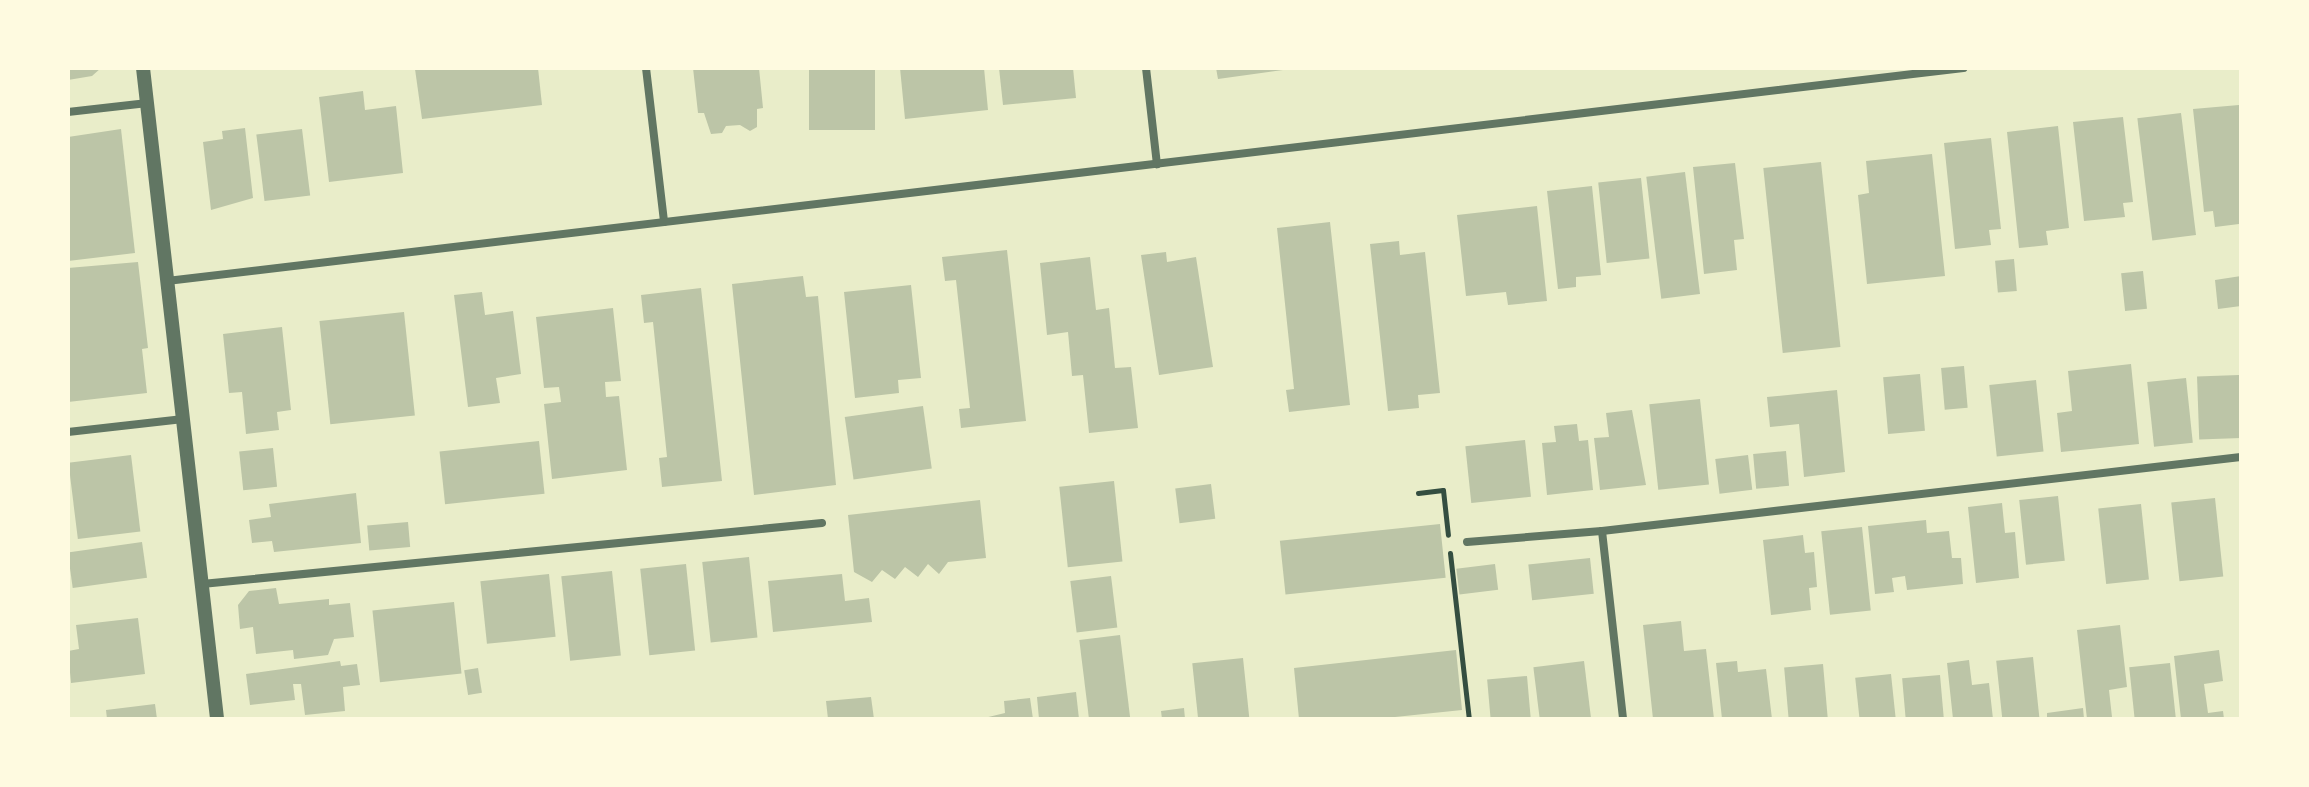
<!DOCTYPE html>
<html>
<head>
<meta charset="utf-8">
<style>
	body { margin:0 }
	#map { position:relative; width:2309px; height:787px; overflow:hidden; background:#e9edc9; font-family:Barlow,sans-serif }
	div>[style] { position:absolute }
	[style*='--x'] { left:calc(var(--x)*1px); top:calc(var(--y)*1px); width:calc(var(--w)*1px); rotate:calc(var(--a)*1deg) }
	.building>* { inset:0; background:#bcc5a7; transform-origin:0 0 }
	.path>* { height:5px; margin:-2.5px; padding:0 2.5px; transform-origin:2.5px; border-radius:2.5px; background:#344e41 }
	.minor>* { height:8px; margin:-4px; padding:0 4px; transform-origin:4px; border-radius:4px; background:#617663 }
	.tertiary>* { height:14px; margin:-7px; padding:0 7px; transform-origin:7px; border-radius:7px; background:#617663 }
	span { translate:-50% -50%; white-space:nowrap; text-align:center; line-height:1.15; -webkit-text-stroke:6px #fefae0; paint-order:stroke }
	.frame { position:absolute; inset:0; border:70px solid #fefae0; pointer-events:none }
</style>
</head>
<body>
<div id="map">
	<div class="building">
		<i style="clip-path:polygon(68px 68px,101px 68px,92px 76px,68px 80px)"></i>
		<i style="clip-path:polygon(538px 68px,542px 105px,422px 119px,415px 69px)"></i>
		<i style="clip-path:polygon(693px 68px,759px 68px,763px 108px,757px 109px,757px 127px,750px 131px,740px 125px,726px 126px,722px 133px,711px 134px,704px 113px,698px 113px)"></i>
		<i style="left:809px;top:68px;width:66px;height:62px"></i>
		<i style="clip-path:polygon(900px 68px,984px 68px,988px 110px,905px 119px)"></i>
		<i style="clip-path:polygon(999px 68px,1073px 68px,1076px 98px,1003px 105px)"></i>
		<i style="clip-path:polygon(1216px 68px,1283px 68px,1283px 70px,1218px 79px)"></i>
		<i style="clip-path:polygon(363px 91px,365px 110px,396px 106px,403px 173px,329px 182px,319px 97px)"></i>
		<i style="clip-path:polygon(2239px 105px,2239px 224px,2215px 227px,2213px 211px,2204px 212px,2193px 109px)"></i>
		<i style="left:2181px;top:113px;width:123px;height:44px;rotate:83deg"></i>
		<i style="clip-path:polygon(2123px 117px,2133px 202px,2123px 203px,2125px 217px,2084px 221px,2073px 122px)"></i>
		<i style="clip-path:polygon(2058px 126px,2069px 228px,2046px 231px,2048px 245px,2019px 248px,2007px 132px)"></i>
		<i style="clip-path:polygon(245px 128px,253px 198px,211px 210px,203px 142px,223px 139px,222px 131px)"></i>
		<i style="clip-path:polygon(121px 129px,135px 253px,68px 261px,68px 137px)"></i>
		<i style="left:302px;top:129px;width:67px;height:46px;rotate:83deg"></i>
		<i style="clip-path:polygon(1991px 138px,2001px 229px,1989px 230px,1991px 245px,1955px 249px,1944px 143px)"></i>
		<i style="clip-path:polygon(1932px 154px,1945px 276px,1867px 284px,1858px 195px,1869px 193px,1866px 161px)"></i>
		<i style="left:1821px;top:162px;width:186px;height:58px;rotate:84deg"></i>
		<i style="clip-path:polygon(1735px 163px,1744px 239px,1734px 240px,1737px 270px,1704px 274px,1693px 167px)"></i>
		<i style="left:1685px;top:172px;width:123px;height:39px;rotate:83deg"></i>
		<i style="left:1641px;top:178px;width:81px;height:43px;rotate:84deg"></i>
		<i style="clip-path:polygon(1592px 186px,1601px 275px,1576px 277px,1576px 287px,1558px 289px,1547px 191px)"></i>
		<i style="clip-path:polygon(1537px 206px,1547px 301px,1508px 305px,1506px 292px,1466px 296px,1457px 215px)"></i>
		<i style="clip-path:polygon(1330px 222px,1350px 405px,1289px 412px,1286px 390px,1294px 389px,1277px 228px)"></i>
		<i style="clip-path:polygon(1399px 241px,1400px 255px,1425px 252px,1440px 393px,1418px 395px,1419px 408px,1388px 411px,1370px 244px)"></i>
		<i style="clip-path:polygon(1007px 250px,1026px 421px,961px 428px,959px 409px,970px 408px,956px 280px,945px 281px,942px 257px)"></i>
		<i style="clip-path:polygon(1166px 252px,1167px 262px,1196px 257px,1213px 367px,1159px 375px,1141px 255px)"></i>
		<i style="clip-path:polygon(1090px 257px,1096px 310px,1109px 308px,1115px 368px,1131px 367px,1138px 428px,1089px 433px,1083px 375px,1072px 376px,1068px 332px,1047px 335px,1040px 263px)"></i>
		<i style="left:2014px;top:259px;width:32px;height:19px;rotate:85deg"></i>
		<i style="clip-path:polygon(138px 262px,148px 348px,142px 349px,147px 393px,68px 402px,68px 268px)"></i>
		<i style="left:2143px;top:271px;width:38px;height:22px;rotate:84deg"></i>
		<i style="clip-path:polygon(803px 276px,806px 297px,818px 296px,836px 485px,754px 495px,732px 284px)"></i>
		<i style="clip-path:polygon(2241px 276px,2241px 306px,2218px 309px,2215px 280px)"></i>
		<i style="clip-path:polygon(911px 285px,921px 378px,898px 380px,899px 393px,855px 398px,844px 292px)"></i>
		<i style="clip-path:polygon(701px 288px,722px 481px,662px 487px,659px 458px,667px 457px,653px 322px,644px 323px,641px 295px)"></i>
		<i style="clip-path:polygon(482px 292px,485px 315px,513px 311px,521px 374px,496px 378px,500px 403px,468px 407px,454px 295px)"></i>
		<i style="clip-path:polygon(613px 308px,621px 381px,605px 382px,606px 397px,619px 396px,627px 470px,552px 479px,544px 404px,561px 402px,559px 387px,544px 388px,536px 317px)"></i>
		<i style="left:404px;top:312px;width:104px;height:85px;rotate:84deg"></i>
		<i style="clip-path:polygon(282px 327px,291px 410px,277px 412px,279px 430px,246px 434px,242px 392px,229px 393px,223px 334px)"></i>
		<i style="clip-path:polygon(2131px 364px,2139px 444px,2061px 452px,2057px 413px,2072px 411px,2068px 371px)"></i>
		<i style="left:1964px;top:366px;width:42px;height:23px;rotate:85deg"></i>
		<i style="left:1920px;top:374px;width:57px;height:37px;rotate:85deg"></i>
		<i style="left:2239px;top:375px;width:63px;height:42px;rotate:88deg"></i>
		<i style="left:2186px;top:378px;width:65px;height:39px;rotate:84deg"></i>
		<i style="left:2036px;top:380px;width:72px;height:47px;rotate:84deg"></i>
		<i style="clip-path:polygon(1837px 390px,1845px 472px,1804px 477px,1799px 424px,1770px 427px,1767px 397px)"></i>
		<i style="left:1700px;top:399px;width:86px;height:51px;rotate:84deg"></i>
		<i style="left:923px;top:406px;width:63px;height:79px;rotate:82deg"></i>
		<i style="clip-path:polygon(1632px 410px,1646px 485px,1600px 490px,1594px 438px,1609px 437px,1606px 413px)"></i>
		<i style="clip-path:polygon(1577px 424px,1579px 441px,1588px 440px,1593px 490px,1547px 495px,1542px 443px,1556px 442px,1554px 426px)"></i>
		<i style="left:1525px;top:440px;width:57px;height:60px;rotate:84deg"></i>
		<i style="left:539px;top:441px;width:53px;height:100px;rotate:84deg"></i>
		<i style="left:273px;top:448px;width:39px;height:34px;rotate:84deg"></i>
		<i style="left:1786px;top:451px;width:35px;height:33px;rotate:85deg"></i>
		<i style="left:131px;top:455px;width:77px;height:63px;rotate:83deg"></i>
		<i style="left:1748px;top:455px;width:35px;height:33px;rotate:83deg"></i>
		<i style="left:1114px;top:481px;width:81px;height:55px;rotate:84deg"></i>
		<i style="left:1211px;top:484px;width:35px;height:36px;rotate:83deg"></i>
		<i style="clip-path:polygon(356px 493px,361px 543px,274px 552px,272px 541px,252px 543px,249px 520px,271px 517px,269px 504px)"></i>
		<i style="left:2058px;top:496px;width:65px;height:39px;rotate:84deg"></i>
		<i style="left:2215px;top:498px;width:79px;height:44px;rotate:84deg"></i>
		<i style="clip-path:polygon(980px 500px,986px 558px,948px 562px,939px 574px,928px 564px,918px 577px,905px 567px,895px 579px,882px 570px,872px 582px,854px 572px,848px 515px)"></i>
		<i style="clip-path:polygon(2002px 503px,2005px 533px,2015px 532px,2019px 578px,1976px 583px,1968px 507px)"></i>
		<i style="left:2141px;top:504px;width:76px;height:43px;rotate:84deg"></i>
		<i style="clip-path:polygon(1926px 520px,1927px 533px,1949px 531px,1952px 558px,1961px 558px,1963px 584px,1907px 590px,1905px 576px,1892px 578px,1894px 592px,1875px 594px,1868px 526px)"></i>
		<i style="left:408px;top:522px;width:25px;height:41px;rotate:85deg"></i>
		<i style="left:1440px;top:524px;width:54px;height:161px;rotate:84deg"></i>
		<i style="left:1862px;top:527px;width:84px;height:41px;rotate:84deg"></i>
		<i style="clip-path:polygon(1803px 535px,1805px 553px,1814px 552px,1817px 587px,1809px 588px,1811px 610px,1771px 615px,1763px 540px)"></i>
		<i style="left:142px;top:542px;width:36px;height:75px;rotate:82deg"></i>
		<i style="left:749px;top:557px;width:81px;height:47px;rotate:84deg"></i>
		<i style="left:1590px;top:558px;width:36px;height:62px;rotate:84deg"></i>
		<i style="left:686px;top:564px;width:87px;height:46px;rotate:84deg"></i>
		<i style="left:1495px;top:564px;width:26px;height:39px;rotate:83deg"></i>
		<i style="left:612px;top:571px;width:85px;height:51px;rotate:84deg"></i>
		<i style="left:549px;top:574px;width:63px;height:69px;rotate:84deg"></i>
		<i style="clip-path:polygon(842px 574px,845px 601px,869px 598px,872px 622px,773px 632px,768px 581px)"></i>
		<i style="left:1111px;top:576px;width:52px;height:41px;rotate:83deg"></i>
		<i style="clip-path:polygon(276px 588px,279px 604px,329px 599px,329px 605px,350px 603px,354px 637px,334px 639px,328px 655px,294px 659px,293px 650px,256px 654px,253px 627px,240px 629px,238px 605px,249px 591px)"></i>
		<i style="left:454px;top:602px;width:72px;height:82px;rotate:84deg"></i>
		<i style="clip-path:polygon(138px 618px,145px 674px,71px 683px,68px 651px,79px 649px,76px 625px)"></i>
		<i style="clip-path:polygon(1681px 621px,1684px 651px,1706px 649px,1714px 719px,1653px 719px,1643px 625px)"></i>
		<i style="clip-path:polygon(2120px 625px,2127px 687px,2109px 690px,2112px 717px,2087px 719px,2077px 630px)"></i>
		<i style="left:1120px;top:635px;width:85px;height:41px;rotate:83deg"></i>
		<i style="clip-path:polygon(1456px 650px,1462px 710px,1376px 719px,1299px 719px,1294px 668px)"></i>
		<i style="clip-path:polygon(2219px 650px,2223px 681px,2204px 684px,2208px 713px,2223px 711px,2224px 719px,2181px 719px,2174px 656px)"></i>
		<i style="left:2033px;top:657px;width:62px;height:37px;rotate:84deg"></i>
		<i style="left:1243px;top:658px;width:61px;height:51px;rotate:84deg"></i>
		<i style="clip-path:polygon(1969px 660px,1972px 685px,1989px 683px,1993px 719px,1953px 719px,1947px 663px)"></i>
		<i style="clip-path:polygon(340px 661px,341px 666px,357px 664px,360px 685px,343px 687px,345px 711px,305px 715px,301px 684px,293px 684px,295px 700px,250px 705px,246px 674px)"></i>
		<i style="left:1584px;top:661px;width:58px;height:51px;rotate:83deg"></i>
		<i style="clip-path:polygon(1737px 661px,1738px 672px,1766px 669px,1772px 719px,1722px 719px,1716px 663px)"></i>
		<i style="left:2170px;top:663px;width:56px;height:41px;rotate:84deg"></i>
		<i style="left:1823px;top:664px;width:55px;height:39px;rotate:85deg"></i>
		<i style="left:478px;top:668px;width:25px;height:14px;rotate:81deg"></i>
		<i style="left:1891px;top:674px;width:45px;height:36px;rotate:84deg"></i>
		<i style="left:1940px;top:675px;width:44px;height:38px;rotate:85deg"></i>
		<i style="left:1527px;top:676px;width:43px;height:40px;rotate:85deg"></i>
		<i style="clip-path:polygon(1076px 692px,1079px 719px,1039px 719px,1037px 697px)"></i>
		<i style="clip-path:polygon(871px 697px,874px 719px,828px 719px,826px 701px)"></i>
		<i style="clip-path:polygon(1030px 698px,1033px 719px,980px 719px,1005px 713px,1004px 701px)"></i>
		<i style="clip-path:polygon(155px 704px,157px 719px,107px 719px,106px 710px)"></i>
		<i style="clip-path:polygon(1184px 708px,1185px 719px,1162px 719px,1161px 711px)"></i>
		<i style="clip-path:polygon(2083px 708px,2084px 719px,2047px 719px,2047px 713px)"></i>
	</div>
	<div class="path">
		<i style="--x:1418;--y:493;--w:25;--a:-7"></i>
		<i style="--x:1443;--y:490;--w:45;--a:83.7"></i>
		<i style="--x:1450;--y:553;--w:167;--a:83.5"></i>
	</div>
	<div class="minor">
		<i style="--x:646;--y:68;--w:155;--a:83.3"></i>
		<i style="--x:1146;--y:68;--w:97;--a:83.5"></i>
		<i style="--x:68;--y:112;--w:80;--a:-6.5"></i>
		<i style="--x:167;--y:281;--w:1809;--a:-6.76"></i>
		<i style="--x:68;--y:432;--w:116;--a:-6.4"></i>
		<i style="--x:1602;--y:531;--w:189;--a:83.6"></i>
		<i style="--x:1467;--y:542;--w:135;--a:-4.7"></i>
		<i style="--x:1602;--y:531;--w:643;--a:-6.61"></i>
		<i style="--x:202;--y:584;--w:623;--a:-5.62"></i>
	</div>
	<div class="tertiary">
		<i style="--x:143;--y:68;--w:655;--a:83.51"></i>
	</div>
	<div class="frame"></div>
</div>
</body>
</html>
